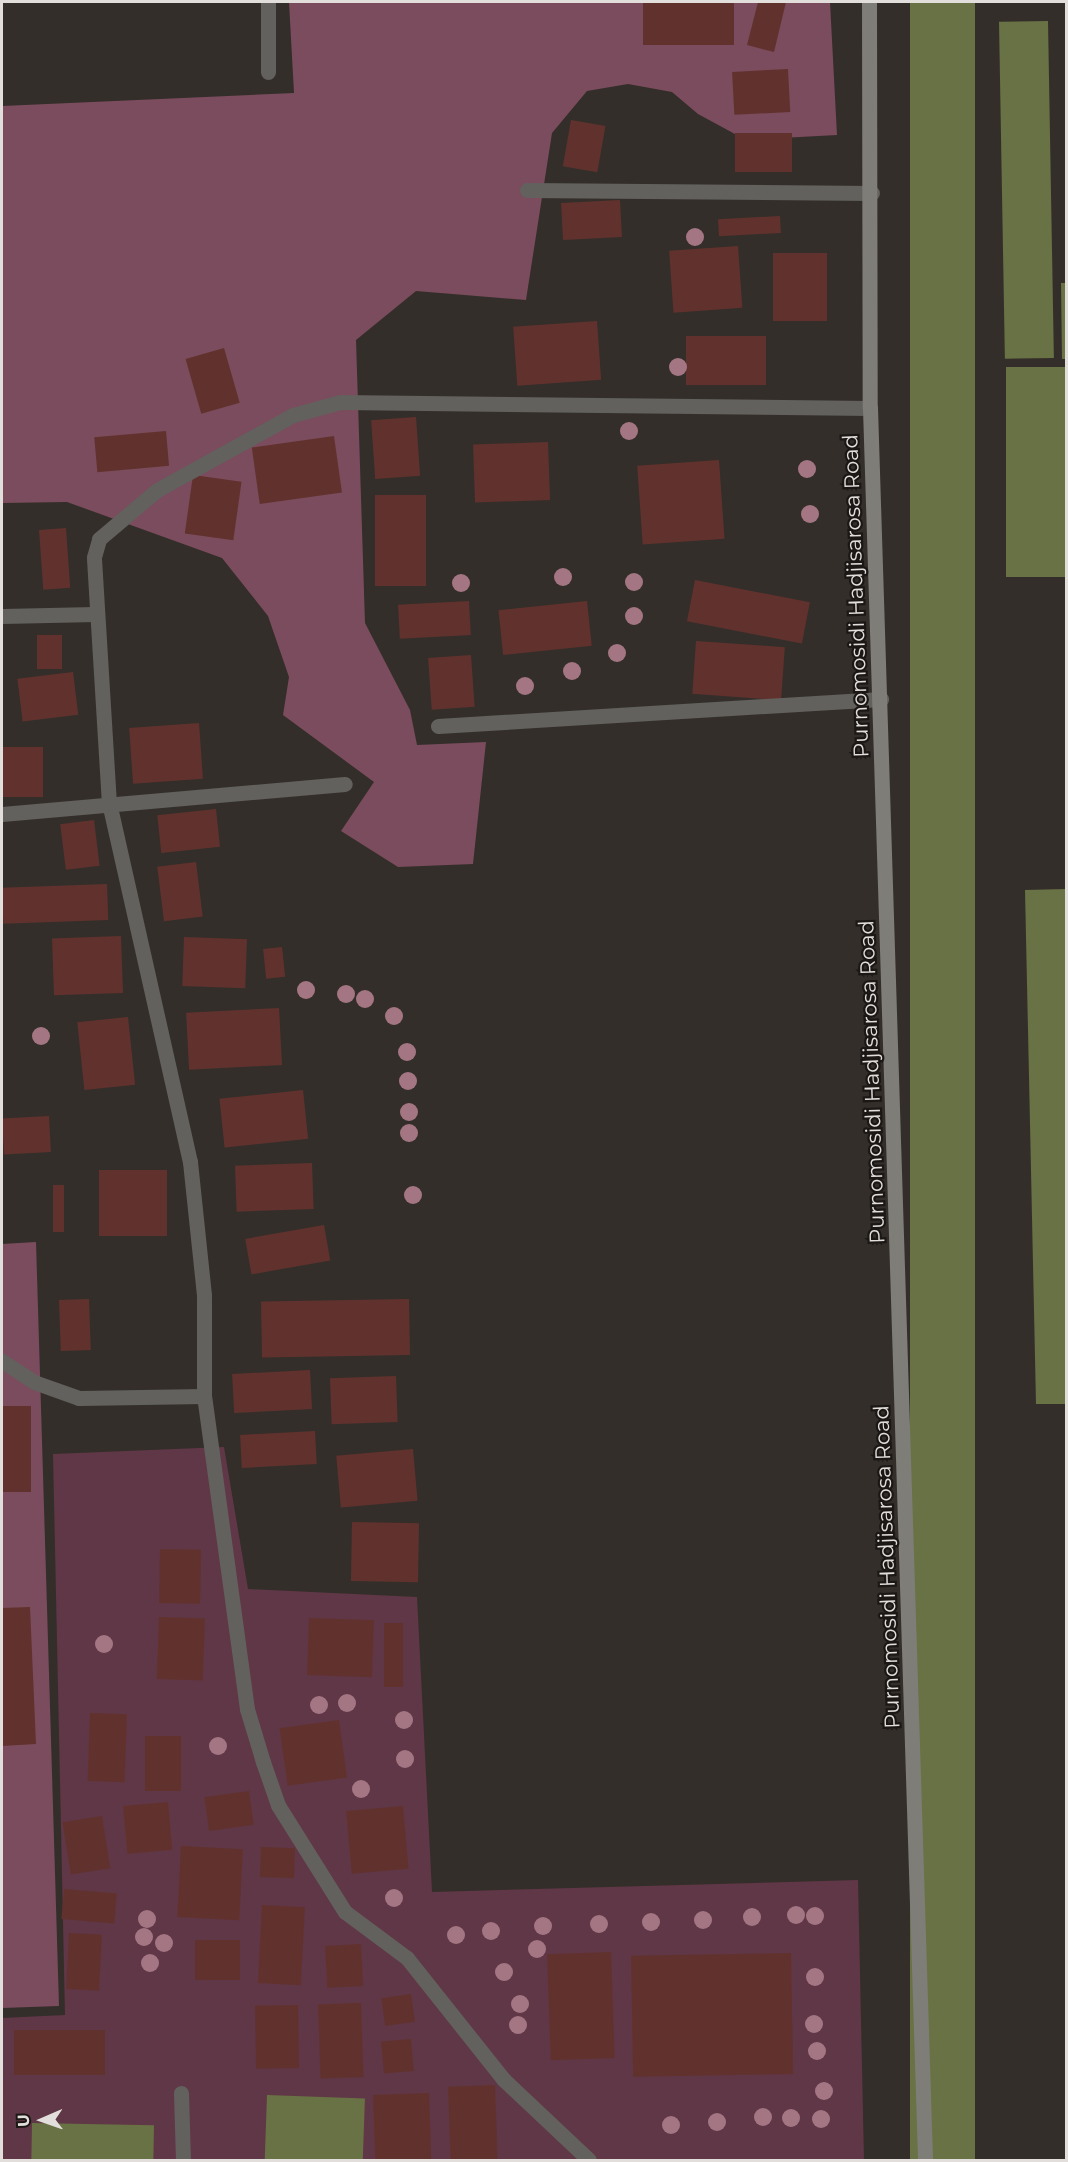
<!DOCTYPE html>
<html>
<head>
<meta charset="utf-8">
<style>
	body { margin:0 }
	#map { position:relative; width:1068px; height:2162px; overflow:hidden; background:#342e2a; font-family:Montserrat,sans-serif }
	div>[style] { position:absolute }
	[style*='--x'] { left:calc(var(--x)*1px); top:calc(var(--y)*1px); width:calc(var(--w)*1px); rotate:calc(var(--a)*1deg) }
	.green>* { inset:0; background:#603746 }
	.forest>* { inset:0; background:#7b4c5d }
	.water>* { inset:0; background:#687244; transform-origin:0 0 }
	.building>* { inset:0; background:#61322d; transform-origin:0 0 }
	.street>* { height:15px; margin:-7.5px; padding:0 7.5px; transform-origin:7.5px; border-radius:7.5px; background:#62615e }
	.secondary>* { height:15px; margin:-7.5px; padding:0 7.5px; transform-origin:7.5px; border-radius:7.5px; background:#7f7d77 }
	.trees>* { width:18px; height:18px; margin:-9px; border-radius:50%; background:#a47683 }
	span { translate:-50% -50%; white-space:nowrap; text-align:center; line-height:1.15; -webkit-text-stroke:4.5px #1a1715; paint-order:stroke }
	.street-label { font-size:21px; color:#e2dedc }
	.frame { position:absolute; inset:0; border:3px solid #e2dedc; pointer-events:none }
	.north { position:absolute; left:12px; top:2090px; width:60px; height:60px; -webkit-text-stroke:4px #1a1715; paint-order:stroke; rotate:268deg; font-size:16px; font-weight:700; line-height:24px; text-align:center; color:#e2dedc }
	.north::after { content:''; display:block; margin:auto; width:21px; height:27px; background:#e2dedc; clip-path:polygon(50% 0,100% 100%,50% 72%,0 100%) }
</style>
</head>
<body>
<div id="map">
	<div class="green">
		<i style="clip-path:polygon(224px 1447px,248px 1589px,417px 1597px,432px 1892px,858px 1880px,864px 2160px,2px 2160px,2px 2018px,65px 2015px,53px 1454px)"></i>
	</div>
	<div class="forest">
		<i style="clip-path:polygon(289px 2px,830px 2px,837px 135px,746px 140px,698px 114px,672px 92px,628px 84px,587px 91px,552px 133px,526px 300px,416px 291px,356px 340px,365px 623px,410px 710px,417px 745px,486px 742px,473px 864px,398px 867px,341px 831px,374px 782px,283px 715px,289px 677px,268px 616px,222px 558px,67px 502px,2px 503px,2px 106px,294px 93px)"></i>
		<i style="clip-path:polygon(36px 1242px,59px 2006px,2px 2008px,2px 1244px)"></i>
	</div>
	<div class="water">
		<i style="left:910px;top:2px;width:65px;height:2159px"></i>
		<i style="left:1048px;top:21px;width:337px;height:49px;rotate:89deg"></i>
		<i style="clip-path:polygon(1061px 283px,1066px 283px,1066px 359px,1062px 359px)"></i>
		<i style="left:1066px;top:367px;width:210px;height:60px;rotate:90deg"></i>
		<i style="clip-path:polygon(1066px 889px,1066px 1404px,1036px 1404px,1025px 890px)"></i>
		<i style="left:267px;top:2095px;width:98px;height:65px;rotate:2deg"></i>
		<i style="left:32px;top:2123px;width:122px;height:37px;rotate:1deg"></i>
	</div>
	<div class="building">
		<i style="left:643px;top:2px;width:91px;height:43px"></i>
		<i style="clip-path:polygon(758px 2px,786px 2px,774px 52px,747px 45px)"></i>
		<i style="left:788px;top:69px;width:43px;height:56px;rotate:87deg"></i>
		<i style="left:571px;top:120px;width:35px;height:47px;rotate:10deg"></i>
		<i style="left:792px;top:133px;width:39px;height:57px;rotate:90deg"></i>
		<i style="left:620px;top:200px;width:37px;height:59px;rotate:87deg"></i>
		<i style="left:780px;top:216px;width:17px;height:62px;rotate:87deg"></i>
		<i style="left:738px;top:246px;width:62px;height:69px;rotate:86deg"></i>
		<i style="left:773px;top:253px;width:54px;height:68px"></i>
		<i style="left:597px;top:321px;width:59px;height:84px;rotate:86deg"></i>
		<i style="left:686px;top:336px;width:80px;height:49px"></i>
		<i style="left:224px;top:348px;width:57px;height:40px;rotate:74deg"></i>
		<i style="left:416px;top:417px;width:59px;height:45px;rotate:86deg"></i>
		<i style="left:166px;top:431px;width:35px;height:72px;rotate:85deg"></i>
		<i style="left:334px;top:436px;width:57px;height:83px;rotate:82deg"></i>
		<i style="left:548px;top:442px;width:58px;height:75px;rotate:88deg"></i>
		<i style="left:719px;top:460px;width:79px;height:82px;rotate:86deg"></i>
		<i style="left:193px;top:475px;width:49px;height:59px;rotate:8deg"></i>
		<i style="left:375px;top:495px;width:51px;height:91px"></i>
		<i style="left:66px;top:528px;width:60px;height:27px;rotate:86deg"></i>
		<i style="left:695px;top:580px;width:117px;height:42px;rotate:11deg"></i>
		<i style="left:469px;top:601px;width:34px;height:71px;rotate:87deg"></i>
		<i style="left:587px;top:601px;width:45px;height:89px;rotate:84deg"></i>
		<i style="left:37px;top:635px;width:25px;height:34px"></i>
		<i style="left:696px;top:641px;width:89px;height:53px;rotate:4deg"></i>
		<i style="left:471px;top:655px;width:52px;height:43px;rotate:86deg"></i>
		<i style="left:73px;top:672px;width:43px;height:56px;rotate:83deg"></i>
		<i style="left:199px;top:723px;width:56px;height:70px;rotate:86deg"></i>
		<i style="left:43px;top:747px;width:50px;height:41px;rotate:90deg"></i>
		<i style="left:216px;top:809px;width:38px;height:59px;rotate:84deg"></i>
		<i style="left:94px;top:820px;width:46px;height:34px;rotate:83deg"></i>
		<i style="left:196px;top:862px;width:55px;height:39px;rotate:83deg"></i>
		<i style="left:107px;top:884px;width:36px;height:105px;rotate:88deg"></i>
		<i style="left:121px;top:936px;width:57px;height:69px;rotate:88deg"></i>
		<i style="left:184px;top:937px;width:63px;height:49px;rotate:2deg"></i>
		<i style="left:282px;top:947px;width:30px;height:19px;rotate:84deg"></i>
		<i style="left:279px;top:1008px;width:57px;height:93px;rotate:87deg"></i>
		<i style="left:128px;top:1017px;width:68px;height:51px;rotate:84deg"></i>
		<i style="left:303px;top:1090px;width:49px;height:84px;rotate:84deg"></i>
		<i style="left:49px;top:1116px;width:36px;height:47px;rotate:87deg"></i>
		<i style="left:312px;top:1163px;width:46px;height:77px;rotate:88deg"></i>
		<i style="left:99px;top:1170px;width:68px;height:66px"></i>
		<i style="left:53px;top:1185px;width:11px;height:47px"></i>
		<i style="left:324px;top:1225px;width:36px;height:80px;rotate:80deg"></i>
		<i style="left:89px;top:1299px;width:51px;height:30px;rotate:88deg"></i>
		<i style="left:409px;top:1299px;width:56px;height:148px;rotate:89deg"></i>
		<i style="left:310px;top:1370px;width:39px;height:78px;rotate:87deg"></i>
		<i style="left:396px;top:1376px;width:46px;height:66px;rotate:88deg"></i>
		<i style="left:2px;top:1406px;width:29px;height:86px"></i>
		<i style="left:315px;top:1431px;width:33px;height:75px;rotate:87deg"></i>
		<i style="left:413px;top:1449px;width:52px;height:77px;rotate:85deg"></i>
		<i style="left:352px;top:1522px;width:67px;height:59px;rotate:1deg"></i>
		<i style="left:160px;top:1549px;width:41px;height:54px;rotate:1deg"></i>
		<i style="clip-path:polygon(30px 1607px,36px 1744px,2px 1746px,2px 1608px)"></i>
		<i style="left:159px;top:1617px;width:46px;height:62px;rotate:2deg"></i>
		<i style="left:309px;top:1618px;width:65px;height:57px;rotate:2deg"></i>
		<i style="left:384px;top:1623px;width:19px;height:64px"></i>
		<i style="left:90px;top:1713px;width:37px;height:68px;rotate:2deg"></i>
		<i style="left:339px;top:1720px;width:58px;height:60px;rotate:82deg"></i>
		<i style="left:145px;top:1736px;width:36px;height:55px"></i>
		<i style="left:249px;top:1791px;width:34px;height:45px;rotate:82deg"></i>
		<i style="left:168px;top:1802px;width:48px;height:45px;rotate:85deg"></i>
		<i style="left:403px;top:1806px;width:63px;height:57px;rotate:85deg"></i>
		<i style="left:102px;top:1816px;width:53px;height:40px;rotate:81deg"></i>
		<i style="left:181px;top:1846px;width:62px;height:71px;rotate:3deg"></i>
		<i style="left:261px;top:1847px;width:34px;height:30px;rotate:2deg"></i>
		<i style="left:64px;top:1889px;width:53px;height:30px;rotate:5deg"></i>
		<i style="left:262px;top:1905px;width:43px;height:78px;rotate:3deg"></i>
		<i style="left:69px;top:1933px;width:33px;height:56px;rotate:3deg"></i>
		<i style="left:195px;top:1940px;width:45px;height:40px"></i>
		<i style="left:361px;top:1944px;width:42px;height:36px;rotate:87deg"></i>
		<i style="left:611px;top:1952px;width:106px;height:64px;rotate:88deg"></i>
		<i style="left:791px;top:1953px;width:121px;height:160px;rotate:89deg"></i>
		<i style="left:411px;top:1994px;width:28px;height:30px;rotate:82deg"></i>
		<i style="left:361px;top:2003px;width:74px;height:43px;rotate:88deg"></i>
		<i style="left:298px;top:2005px;width:63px;height:43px;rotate:89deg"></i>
		<i style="left:105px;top:2030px;width:45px;height:91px;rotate:90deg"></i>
		<i style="left:411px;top:2039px;width:32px;height:30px;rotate:85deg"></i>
		<i style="left:495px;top:2085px;width:75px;height:47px;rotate:88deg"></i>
		<i style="left:429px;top:2093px;width:67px;height:56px;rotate:88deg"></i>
	</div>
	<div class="street">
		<i style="--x:268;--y:72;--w:70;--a:-90"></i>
		<i style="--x:527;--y:190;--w:345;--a:0.5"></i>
		<i style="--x:2;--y:616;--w:93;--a:-1.2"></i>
		<i style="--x:438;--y:726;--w:444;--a:-3.5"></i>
		<i style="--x:2;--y:814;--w:344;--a:-5"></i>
		<i style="--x:2;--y:1361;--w:38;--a:33"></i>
		<i style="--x:34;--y:1382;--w:48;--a:19.6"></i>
		<i style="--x:79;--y:1398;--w:125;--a:-0.9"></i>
		<i style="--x:181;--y:2093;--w:67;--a:88.3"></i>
		<i style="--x:589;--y:2160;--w:117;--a:-136.7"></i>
		<i style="--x:504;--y:2080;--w:156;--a:-128.5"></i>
		<i style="--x:407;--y:1958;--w:77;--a:-143.4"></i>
		<i style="--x:345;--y:1912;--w:126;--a:-122.1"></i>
		<i style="--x:278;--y:1805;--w:46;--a:-109.2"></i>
		<i style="--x:263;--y:1762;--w:55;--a:-106.8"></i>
		<i style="--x:247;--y:1709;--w:316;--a:-97.8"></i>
		<i style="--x:204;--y:1396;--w:101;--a:-90"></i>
		<i style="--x:204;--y:1295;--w:134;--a:-96"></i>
		<i style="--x:190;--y:1162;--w:367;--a:-102.7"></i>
		<i style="--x:109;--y:804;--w:247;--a:-93.5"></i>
		<i style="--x:94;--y:557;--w:19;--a:-74"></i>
		<i style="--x:99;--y:539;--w:76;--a:-40.2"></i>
		<i style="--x:157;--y:490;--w:155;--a:-28.9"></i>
		<i style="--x:293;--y:415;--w:49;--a:-15.5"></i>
		<i style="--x:340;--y:402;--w:530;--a:0.65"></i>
	</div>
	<div class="secondary">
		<i style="--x:869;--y:2;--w:406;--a:89.9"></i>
		<i style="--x:870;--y:408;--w:1753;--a:88.2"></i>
	</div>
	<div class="trees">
		<i style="left:695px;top:237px"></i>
		<i style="left:678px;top:367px"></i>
		<i style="left:629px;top:431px"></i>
		<i style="left:807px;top:469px"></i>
		<i style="left:810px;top:514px"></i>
		<i style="left:563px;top:577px"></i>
		<i style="left:634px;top:582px"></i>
		<i style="left:461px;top:583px"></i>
		<i style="left:634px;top:616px"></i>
		<i style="left:617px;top:653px"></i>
		<i style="left:572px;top:671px"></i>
		<i style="left:525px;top:686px"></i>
		<i style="left:306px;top:990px"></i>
		<i style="left:346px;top:994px"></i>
		<i style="left:365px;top:999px"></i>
		<i style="left:394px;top:1016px"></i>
		<i style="left:41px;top:1036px"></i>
		<i style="left:407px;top:1052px"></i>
		<i style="left:408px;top:1081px"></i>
		<i style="left:409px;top:1112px"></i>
		<i style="left:409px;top:1133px"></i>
		<i style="left:413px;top:1195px"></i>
		<i style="left:104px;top:1644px"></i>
		<i style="left:347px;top:1703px"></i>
		<i style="left:319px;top:1705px"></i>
		<i style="left:404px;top:1720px"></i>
		<i style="left:218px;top:1746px"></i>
		<i style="left:405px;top:1759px"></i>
		<i style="left:361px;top:1789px"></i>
		<i style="left:394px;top:1898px"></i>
		<i style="left:796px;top:1915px"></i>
		<i style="left:815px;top:1916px"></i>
		<i style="left:752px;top:1917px"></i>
		<i style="left:147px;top:1919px"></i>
		<i style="left:703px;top:1920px"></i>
		<i style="left:651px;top:1922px"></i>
		<i style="left:599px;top:1924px"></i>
		<i style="left:543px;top:1926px"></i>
		<i style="left:491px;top:1931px"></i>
		<i style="left:456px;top:1935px"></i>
		<i style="left:144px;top:1937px"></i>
		<i style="left:164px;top:1943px"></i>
		<i style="left:537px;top:1949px"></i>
		<i style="left:150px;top:1963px"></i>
		<i style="left:504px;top:1972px"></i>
		<i style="left:815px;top:1977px"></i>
		<i style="left:520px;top:2004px"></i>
		<i style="left:814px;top:2024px"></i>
		<i style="left:518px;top:2025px"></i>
		<i style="left:817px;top:2051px"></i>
		<i style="left:824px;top:2091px"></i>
		<i style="left:763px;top:2117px"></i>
		<i style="left:791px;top:2118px"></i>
		<i style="left:821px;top:2119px"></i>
		<i style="left:717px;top:2122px"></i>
		<i style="left:671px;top:2125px"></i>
	</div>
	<div class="street-label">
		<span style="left:856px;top:596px;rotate:-92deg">Purnomosidi Hadjisarosa Road</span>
		<span style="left:872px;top:1082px;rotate:-92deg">Purnomosidi Hadjisarosa Road</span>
		<span style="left:887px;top:1567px;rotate:-92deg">Purnomosidi Hadjisarosa Road</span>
	</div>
	<div class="frame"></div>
	<div class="north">U</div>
</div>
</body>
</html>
